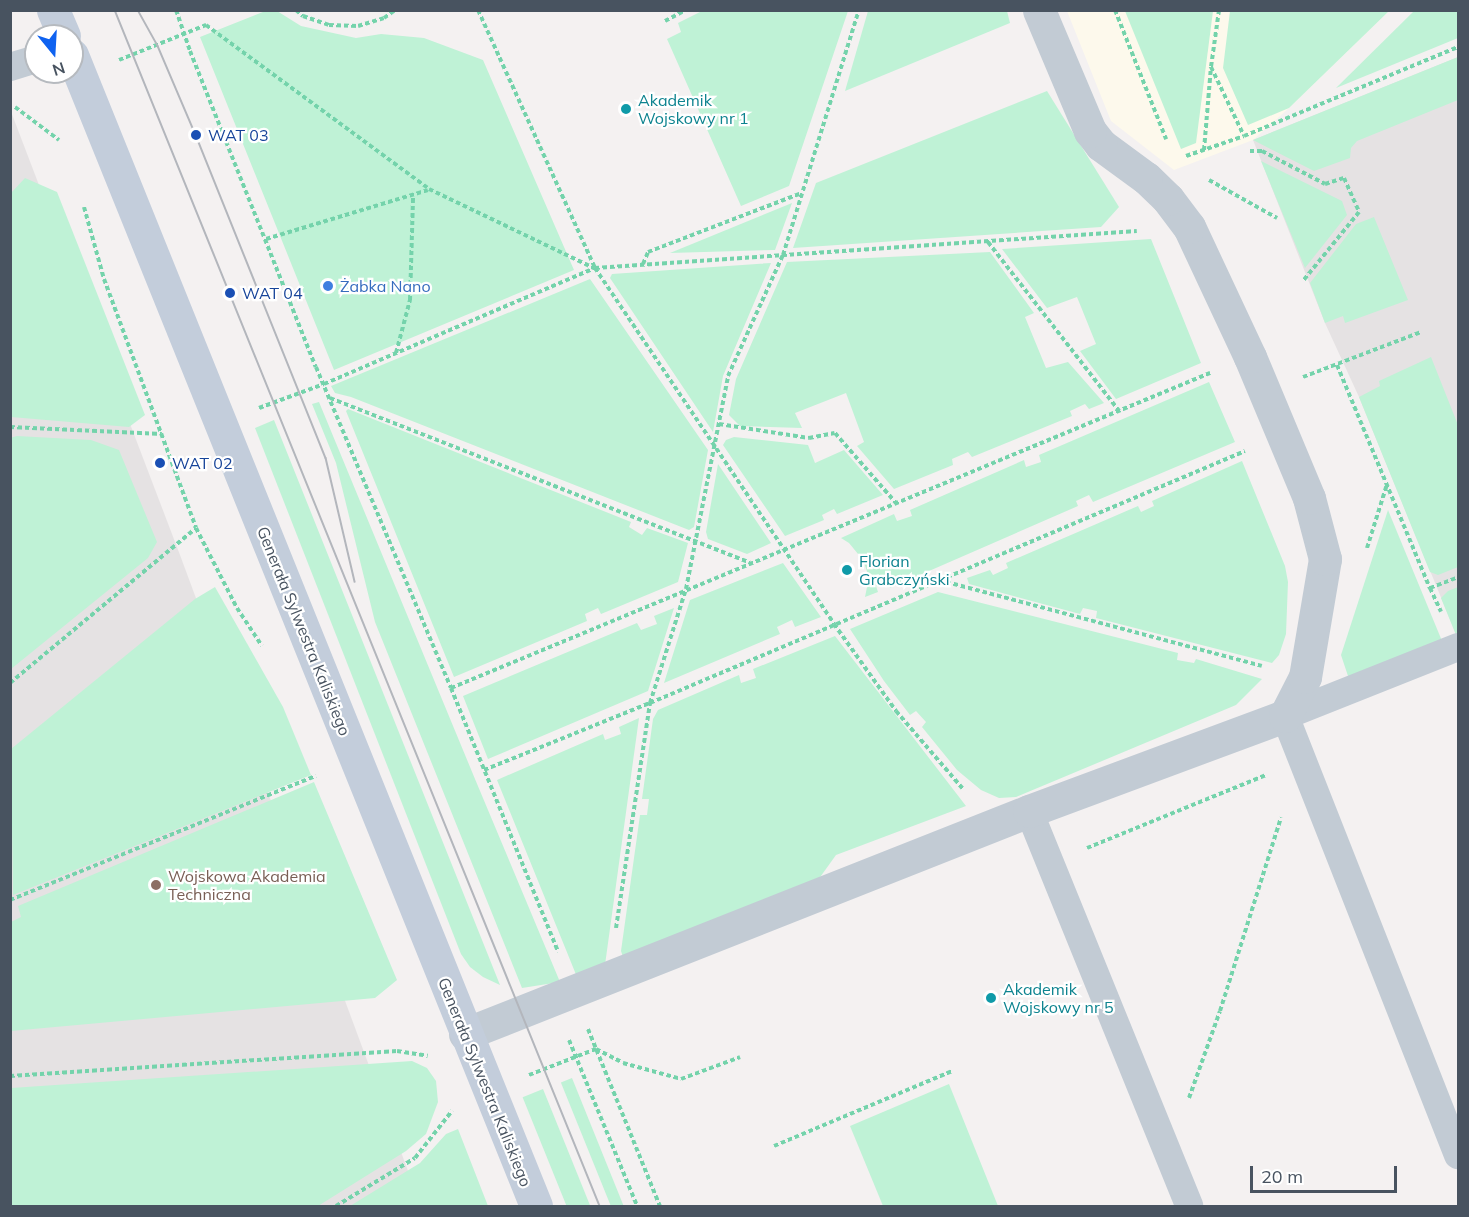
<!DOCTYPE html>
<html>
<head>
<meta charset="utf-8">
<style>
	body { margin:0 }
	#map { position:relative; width:1469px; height:1217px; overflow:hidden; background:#f4f1f1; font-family:Mulish,sans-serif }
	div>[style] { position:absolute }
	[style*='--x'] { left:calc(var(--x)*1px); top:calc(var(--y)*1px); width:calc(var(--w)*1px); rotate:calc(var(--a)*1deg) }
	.commercial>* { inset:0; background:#fdf9ec }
	.education>* { inset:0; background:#e5e2e3 }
	.green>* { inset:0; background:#bff2d6; transform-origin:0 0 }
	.path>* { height:4px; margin-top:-2px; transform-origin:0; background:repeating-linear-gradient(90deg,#74d3ab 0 4.5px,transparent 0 7.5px) }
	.lane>* { height:28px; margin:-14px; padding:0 14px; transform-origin:14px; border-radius:14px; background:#c2cbd4 }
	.street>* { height:33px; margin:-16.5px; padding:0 16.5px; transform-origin:16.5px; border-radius:16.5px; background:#c2cbd4 }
	.secondary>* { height:33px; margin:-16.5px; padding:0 16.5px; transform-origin:16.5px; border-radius:16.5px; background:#c3cddb }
	.tram>* { height:1.5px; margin:-0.75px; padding:0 0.75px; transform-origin:0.75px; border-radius:0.75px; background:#b3b6bc }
	.dots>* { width:16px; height:16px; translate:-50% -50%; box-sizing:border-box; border:3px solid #fff; border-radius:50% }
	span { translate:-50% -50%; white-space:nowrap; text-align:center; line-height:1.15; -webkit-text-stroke:4.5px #fff; paint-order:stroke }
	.culture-label { font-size:16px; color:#0d838f }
	.left { translate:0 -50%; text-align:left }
	.transit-label { font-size:16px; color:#164399 }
	.shop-label { font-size:16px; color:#366cbe }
	.street-label { font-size:16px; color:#485360 }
	.education-label { font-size:16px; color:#785e54 }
	.frame { position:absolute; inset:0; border:12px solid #485360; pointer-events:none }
	.north { position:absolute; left:24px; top:24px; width:60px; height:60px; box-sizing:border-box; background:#fff; border:2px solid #b6babf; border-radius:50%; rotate:162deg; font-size:16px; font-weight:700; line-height:24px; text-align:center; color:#485360 }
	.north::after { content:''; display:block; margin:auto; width:21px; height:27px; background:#0f62f0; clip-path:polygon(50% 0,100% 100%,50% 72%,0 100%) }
	.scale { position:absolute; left:1250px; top:1166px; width:147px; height:27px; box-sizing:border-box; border:3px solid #485360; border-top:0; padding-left:8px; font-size:18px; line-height:21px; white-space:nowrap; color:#485360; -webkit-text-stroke:4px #fff; paint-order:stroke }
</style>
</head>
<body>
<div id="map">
	<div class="commercial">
		<i style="clip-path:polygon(1067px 11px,1389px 11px,1289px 108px,1253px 140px,1174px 170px,1111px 121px)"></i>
	</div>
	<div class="education">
		<i style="clip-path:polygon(1458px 57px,1458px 639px,1359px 397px,1325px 323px,1253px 140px)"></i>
		<i style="clip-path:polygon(10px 109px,180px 555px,421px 1206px,11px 1206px)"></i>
	</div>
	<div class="green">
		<i style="clip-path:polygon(268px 10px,277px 11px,301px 26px,356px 38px,381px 34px,424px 38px,483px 60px,574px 270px,334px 370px,200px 37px)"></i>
		<i style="clip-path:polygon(704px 10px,848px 11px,789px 186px,741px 206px,667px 39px,681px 32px,678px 23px)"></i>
		<i style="clip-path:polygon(974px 11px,1007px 11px,1010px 23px,845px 91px,868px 11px)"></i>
		<i style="clip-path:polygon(1125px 11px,1213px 11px,1196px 143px,1181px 149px)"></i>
		<i style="clip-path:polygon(1230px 11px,1230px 10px,1389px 11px,1289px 108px,1248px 125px,1223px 68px)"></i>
		<i style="clip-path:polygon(1414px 11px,1458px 11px,1458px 38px,1336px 88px)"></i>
		<i style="clip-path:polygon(1458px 57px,1458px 100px,1357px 141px,1351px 148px,1350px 158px,1314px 171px,1253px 140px)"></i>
		<i style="clip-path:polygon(1047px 91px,1119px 207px,1101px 227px,793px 248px,816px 183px)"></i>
		<i style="clip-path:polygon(1261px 161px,1342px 201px,1347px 215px,1305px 268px)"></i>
		<i style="clip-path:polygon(25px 178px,57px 192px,145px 415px,129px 427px,11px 417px,11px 193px)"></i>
		<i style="clip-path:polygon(792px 203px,775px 250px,670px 253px)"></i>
		<i style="clip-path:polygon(1374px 217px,1408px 300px,1345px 323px,1343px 316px,1325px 323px,1310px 283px,1356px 224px)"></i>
		<i style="clip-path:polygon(1151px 239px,1201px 363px,1116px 399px,1080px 351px,1096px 344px,1077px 297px,1047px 308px,1002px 249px)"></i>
		<i style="clip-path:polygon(990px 252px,1034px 313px,1025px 317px,1046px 368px,1068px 362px,1104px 403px,1089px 409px,1085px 404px,1070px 411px,1072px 416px,972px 457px,968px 452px,952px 459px,953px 465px,894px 489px,857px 446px,864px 442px,846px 393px,795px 413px,802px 428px,740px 426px,729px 415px,736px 379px,787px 262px)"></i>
		<i style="clip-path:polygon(771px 263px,723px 376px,713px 432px,610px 278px,612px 274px)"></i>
		<i style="clip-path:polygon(590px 279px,708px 450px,694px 527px,689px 530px,351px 397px,335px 393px,331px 386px)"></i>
		<i style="clip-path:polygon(1431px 357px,1458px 425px,1458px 567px,1438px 575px,1430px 572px,1359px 397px,1380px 386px,1379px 381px)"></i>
		<i style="clip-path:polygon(1209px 382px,1235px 442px,1093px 502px,1089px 495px,1076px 501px,1078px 506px,890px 588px,887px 581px,876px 586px,878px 592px,865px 597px,869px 577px,863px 560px,849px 543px,841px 538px,894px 514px,897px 521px,912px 516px,910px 510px,1024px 460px,1026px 467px,1041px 462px,1039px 455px)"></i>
		<i style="clip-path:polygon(319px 402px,475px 779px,560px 982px,522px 988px,375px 622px,336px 463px,312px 404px)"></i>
		<i style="clip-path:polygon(348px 409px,631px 522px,629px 527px,642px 535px,647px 528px,688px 543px,678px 582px,601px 614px,598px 608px,585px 614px,587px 621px,454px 677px,346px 411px)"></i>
		<i style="clip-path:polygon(274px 420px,500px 985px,483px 977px,470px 967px,461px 954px,255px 428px)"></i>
		<i style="clip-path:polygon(17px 436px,91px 440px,119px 450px,157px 542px,148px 558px,11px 669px,10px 438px)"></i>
		<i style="clip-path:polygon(734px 437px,808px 445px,815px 463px,844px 450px,883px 495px,837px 514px,834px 509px,822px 515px,824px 520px,785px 536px,723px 445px,726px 440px)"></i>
		<i style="clip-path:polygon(1242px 461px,1285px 566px,1288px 582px,1286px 634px,1279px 655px,1272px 663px,1096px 618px,1097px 611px,1083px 608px,1080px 614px,969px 584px,967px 578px,990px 570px,993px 575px,1008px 568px,1006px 563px,1138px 506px,1141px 512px,1154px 506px,1152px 501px)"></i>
		<i style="clip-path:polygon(718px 464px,771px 543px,747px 554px,708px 539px,706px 532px)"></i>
		<i style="clip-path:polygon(1388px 510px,1442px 641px,1349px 679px,1341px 655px)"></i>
		<i style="clip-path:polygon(783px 563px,821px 617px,795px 627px,792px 620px,777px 627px,780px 634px,664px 683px,690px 600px)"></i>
		<i style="clip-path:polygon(215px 587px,283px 707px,311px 775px,13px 895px,11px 749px,195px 599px)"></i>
		<i style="clip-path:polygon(1458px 587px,1458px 633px,1456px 635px,1441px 598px,1448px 591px)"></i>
		<i style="clip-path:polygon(938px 592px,1178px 653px,1177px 660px,1194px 663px,1196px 659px,1262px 679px,1236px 705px,1016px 797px,999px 798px,981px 790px,957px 770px,922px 727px,926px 722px,916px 711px,910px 715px,884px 681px,850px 629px)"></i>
		<i style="clip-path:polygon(674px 608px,648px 691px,488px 759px,463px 696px,637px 623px,641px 630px,657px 624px,654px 616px)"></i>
		<i style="clip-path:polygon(835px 636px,966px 806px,836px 855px,813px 887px,624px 960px,621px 951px,640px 815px,647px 815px,649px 799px,642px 799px,653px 719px,658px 710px,739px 675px,741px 683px,756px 678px,753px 669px)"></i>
		<i style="clip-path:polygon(639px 718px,605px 965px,577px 977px,497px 780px,603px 734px,605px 740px,621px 734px,619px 727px)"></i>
		<i style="clip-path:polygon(314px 782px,397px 980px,375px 998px,11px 1031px,11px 922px,21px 917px,18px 906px)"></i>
		<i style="clip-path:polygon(412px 1061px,427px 1068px,436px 1081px,438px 1102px,426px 1134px,406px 1151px,318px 1206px,11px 1206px,11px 1088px)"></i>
		<i style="left:572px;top:1078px;width:139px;height:12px;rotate:68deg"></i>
		<i style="clip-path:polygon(949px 1084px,998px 1206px,883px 1206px,850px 1126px)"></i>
		<i style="left:543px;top:1089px;width:126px;height:22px;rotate:68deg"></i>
		<i style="clip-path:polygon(458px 1129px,488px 1206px,350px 1206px,420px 1163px,446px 1134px)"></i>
	</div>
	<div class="path">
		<i style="--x:176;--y:10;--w:43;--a:71.1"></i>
		<i style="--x:190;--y:51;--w:340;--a:68.3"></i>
		<i style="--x:316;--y:367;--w:348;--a:67.2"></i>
		<i style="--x:451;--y:688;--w:285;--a:67.9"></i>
		<i style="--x:296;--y:10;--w:9;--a:41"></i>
		<i style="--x:303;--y:16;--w:28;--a:19"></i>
		<i style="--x:329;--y:25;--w:29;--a:2"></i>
		<i style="--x:358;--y:26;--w:27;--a:-17"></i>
		<i style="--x:384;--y:18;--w:14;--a:-36"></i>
		<i style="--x:478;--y:10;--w:283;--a:65.6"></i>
		<i style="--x:595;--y:268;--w:429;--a:56.1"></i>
		<i style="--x:834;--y:624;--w:107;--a:54.5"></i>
		<i style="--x:896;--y:711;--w:104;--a:49.3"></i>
		<i style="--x:1115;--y:10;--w:139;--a:68.4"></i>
		<i style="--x:1219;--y:10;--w:58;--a:98"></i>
		<i style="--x:1211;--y:67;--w:76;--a:64.4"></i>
		<i style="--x:665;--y:21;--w:24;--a:-28"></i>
		<i style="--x:119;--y:60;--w:94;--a:-21.9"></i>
		<i style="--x:206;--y:25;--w:277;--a:36.3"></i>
		<i style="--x:429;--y:189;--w:183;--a:25.6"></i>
		<i style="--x:15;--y:107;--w:55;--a:36.9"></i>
		<i style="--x:1204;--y:150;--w:83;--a:-85.2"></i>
		<i style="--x:1250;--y:151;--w:12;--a:0"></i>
		<i style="--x:1262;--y:151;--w:71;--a:27.6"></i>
		<i style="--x:1325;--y:184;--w:20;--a:-18"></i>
		<i style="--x:1344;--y:178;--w:37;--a:66"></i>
		<i style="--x:1359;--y:212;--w:89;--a:129.1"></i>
		<i style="--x:1186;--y:156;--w:61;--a:-19"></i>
		<i style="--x:1244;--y:136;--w:232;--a:-22.6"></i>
		<i style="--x:1209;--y:180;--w:78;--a:29.2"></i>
		<i style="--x:84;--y:207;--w:75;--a:74.5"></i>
		<i style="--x:104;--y:279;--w:265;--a:69.7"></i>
		<i style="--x:196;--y:528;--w:90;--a:62.9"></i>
		<i style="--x:237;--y:608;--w:45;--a:56.7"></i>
		<i style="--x:266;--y:239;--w:169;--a:-16.8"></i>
		<i style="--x:988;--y:242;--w:214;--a:52.2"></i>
		<i style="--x:643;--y:264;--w:13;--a:-67"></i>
		<i style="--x:648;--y:252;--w:165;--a:-21"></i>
		<i style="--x:396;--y:353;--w:55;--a:-75.2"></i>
		<i style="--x:410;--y:300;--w:104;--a:-88.3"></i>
		<i style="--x:1337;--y:365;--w:242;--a:67.4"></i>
		<i style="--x:1430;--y:588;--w:30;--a:-21"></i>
		<i style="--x:1303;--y:377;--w:126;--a:-20.9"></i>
		<i style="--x:330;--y:398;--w:451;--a:21.4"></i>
		<i style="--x:259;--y:408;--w:69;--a:-20.3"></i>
		<i style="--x:324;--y:384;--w:295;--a:-23.2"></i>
		<i style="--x:595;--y:268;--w:543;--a:-3.91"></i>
		<i style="--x:719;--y:424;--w:91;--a:8.8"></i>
		<i style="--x:809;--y:438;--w:26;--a:-11"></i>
		<i style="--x:835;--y:433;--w:94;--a:48.9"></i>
		<i style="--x:10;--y:427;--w:152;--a:2.6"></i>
		<i style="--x:1367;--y:548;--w:67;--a:-72.6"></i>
		<i style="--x:939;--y:580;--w:334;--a:14.9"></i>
		<i style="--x:1430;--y:588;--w:26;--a:65"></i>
		<i style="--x:10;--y:683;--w:242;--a:-39.8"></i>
		<i style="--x:451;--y:688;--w:822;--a:-22.54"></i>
		<i style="--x:484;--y:770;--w:179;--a:-22"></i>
		<i style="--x:650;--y:703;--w:646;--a:-22.95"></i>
		<i style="--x:1087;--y:848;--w:193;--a:-22.2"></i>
		<i style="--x:10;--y:900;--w:330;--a:-22.1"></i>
		<i style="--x:616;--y:928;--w:228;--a:-81.4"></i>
		<i style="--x:650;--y:703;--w:120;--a:-72.5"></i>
		<i style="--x:686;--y:589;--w:217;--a:-78.8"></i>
		<i style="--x:728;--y:376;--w:133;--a:-65.6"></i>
		<i style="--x:783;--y:255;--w:257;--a:-72.8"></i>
		<i style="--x:588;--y:1029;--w:191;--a:67.9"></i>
		<i style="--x:569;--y:1040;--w:179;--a:67.7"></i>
		<i style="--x:529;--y:1075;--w:72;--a:-21.2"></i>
		<i style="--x:596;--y:1049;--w:30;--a:27"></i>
		<i style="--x:623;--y:1063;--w:60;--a:15.4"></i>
		<i style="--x:681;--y:1079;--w:63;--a:-20.4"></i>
		<i style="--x:10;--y:1076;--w:388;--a:-3.7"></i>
		<i style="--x:397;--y:1051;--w:31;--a:9"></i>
		<i style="--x:1189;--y:1098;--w:92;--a:-70.4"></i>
		<i style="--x:1220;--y:1011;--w:203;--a:-72.5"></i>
		<i style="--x:774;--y:1146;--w:193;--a:-22.8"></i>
		<i style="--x:336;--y:1206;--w:92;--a:-31.3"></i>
		<i style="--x:415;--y:1158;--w:60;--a:-51.8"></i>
	</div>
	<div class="lane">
		<i style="--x:10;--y:67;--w:27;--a:-17"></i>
		<i style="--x:1458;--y:647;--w:186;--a:158.3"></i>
		<i style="--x:1285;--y:716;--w:472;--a:68.5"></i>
		<i style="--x:1029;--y:811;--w:426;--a:67.9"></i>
	</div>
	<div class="street">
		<i style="--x:465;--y:1034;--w:606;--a:-21.57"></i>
		<i style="--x:1029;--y:811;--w:273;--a:-20.4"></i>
		<i style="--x:1285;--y:716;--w:44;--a:-62.9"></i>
		<i style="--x:1305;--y:677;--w:120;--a:-80.4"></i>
		<i style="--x:1325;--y:559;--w:63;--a:-104.7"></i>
		<i style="--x:1309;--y:498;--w:153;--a:-112.7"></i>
		<i style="--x:1250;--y:357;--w:144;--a:-115.1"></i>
		<i style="--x:1189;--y:227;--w:35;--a:-127"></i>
		<i style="--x:1168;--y:199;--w:30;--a:-136"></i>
		<i style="--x:1146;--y:178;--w:56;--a:-143.7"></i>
		<i style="--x:1101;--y:145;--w:18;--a:-128"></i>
		<i style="--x:1090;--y:131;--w:131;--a:-112.9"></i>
	</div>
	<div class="secondary">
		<i style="--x:53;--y:10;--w:28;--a:67"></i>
		<i style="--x:72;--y:55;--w:1241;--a:68.04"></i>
	</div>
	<div class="tram">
		<i style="--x:115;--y:10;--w:1291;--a:67.93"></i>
		<i style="--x:138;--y:10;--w:41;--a:60.9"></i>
		<i style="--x:158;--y:46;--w:97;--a:66.9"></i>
		<i style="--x:196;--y:135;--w:348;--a:68.1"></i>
		<i style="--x:326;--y:458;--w:127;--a:76.8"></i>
	</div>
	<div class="dots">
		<i style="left:626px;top:109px;background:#0f9aa8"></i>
		<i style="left:196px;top:135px;background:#1a4fb4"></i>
		<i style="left:328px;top:286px;background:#3f7fe0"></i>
		<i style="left:230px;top:293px;background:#1a4fb4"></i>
		<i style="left:160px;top:463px;background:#1a4fb4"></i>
		<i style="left:847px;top:570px;background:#0f9aa8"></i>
		<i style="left:156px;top:885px;background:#8d6e63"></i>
		<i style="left:991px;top:998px;background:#0f9aa8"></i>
	</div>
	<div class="culture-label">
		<span class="left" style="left:638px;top:109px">Akademik<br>Wojskowy nr 1</span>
		<span class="left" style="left:859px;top:570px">Florian<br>Grabczyński</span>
		<span class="left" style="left:1003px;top:998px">Akademik<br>Wojskowy nr 5</span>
	</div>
	<div class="transit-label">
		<span class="left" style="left:208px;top:135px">WAT 03</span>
		<span class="left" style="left:242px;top:293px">WAT 04</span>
		<span class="left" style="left:172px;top:463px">WAT 02</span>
	</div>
	<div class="shop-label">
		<span class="left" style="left:340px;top:286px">Żabka Nano</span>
	</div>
	<div class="street-label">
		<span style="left:304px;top:631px;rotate:68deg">Generała Sylwestra Kaliskiego</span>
		<span style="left:485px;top:1082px;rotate:68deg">Generała Sylwestra Kaliskiego</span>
	</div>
	<div class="education-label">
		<span class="left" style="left:168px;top:885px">Wojskowa Akademia<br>Techniczna</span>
	</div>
	<div class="frame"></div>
	<div class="north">N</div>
	<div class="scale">20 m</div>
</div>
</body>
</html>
